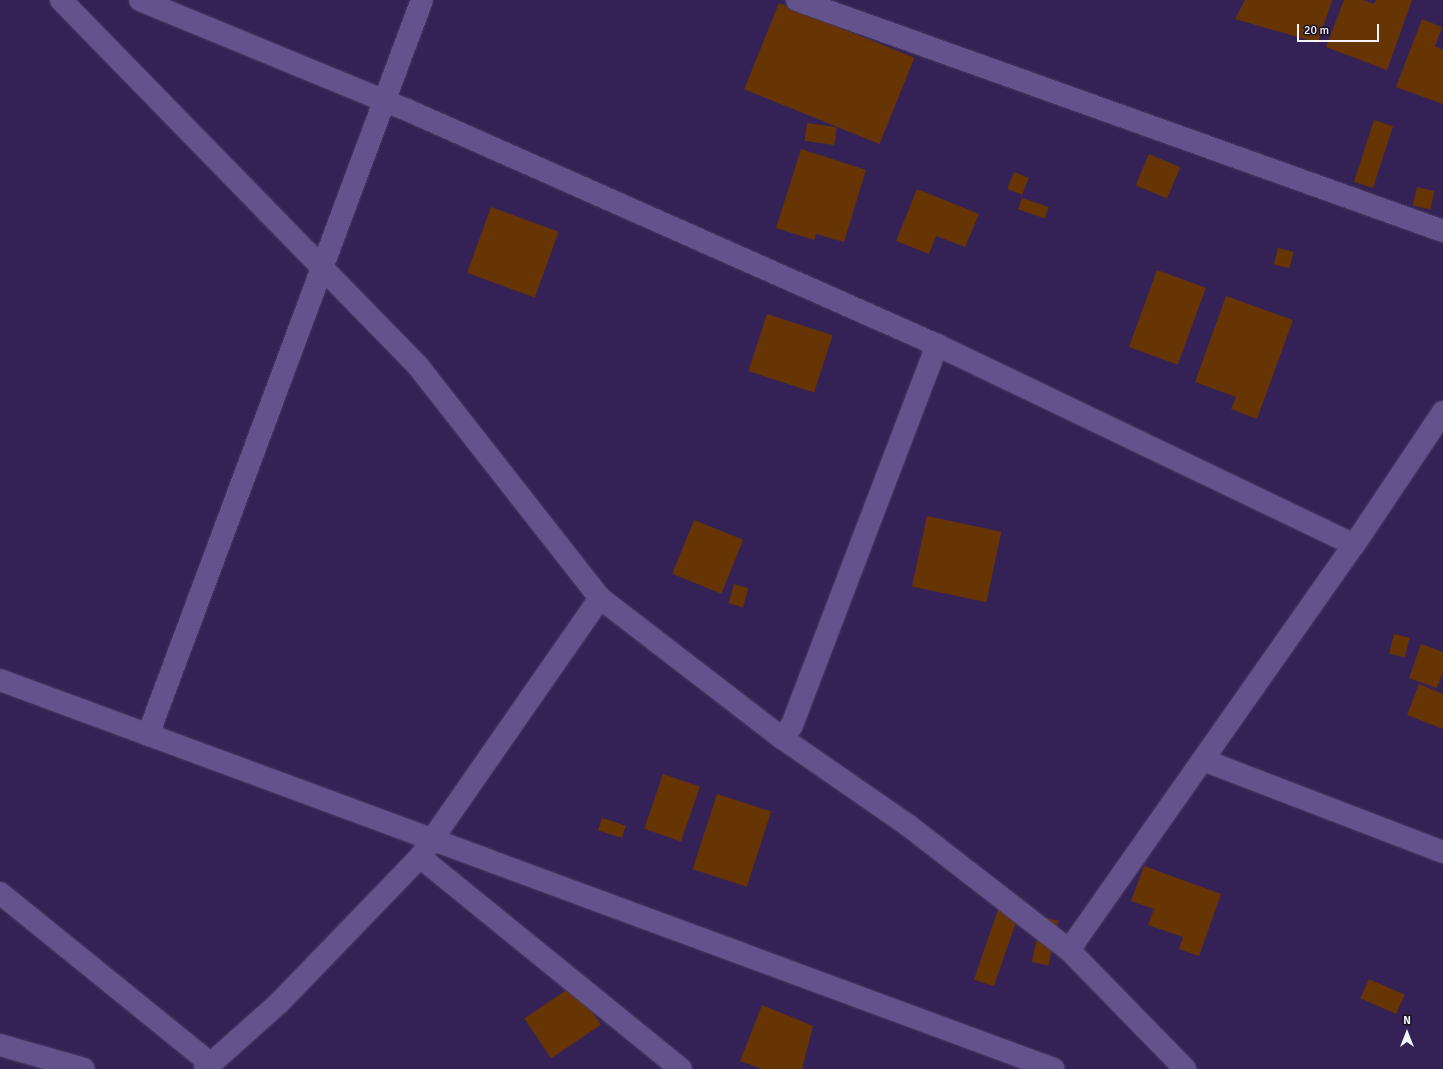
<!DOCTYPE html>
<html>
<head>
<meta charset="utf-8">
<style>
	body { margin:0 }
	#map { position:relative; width:1443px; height:1069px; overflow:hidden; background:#342257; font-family:Signika,sans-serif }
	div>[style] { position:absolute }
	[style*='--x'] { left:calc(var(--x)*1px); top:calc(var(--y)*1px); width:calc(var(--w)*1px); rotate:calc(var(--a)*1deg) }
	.building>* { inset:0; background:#673404; transform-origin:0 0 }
	.roads { filter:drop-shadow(0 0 1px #4d3b65) drop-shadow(0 0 1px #4d3b65) }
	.street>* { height:22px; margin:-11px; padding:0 11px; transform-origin:11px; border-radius:11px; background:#63528b }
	span { translate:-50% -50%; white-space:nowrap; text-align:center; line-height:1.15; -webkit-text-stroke:3px #191229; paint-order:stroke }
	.north { position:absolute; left:1387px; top:1013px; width:40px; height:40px; -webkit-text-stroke:3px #191229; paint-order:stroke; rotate:0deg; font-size:11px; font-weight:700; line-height:16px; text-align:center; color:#f5f4fa }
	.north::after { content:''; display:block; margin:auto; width:14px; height:18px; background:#f5f4fa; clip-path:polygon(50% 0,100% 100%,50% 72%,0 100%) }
	.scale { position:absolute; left:1297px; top:24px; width:82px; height:18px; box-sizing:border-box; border:2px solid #f5f4fa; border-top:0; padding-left:5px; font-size:12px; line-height:14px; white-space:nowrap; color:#f5f4fa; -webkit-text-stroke:3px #191229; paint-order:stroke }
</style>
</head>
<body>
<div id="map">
	<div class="building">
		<i style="clip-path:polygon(1245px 0,1332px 0,1318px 43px,1235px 19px)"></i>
		<i style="clip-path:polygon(1344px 0,1363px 0,1374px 4px,1376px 0,1412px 0,1387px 70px,1326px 47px)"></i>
		<i style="left:779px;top:3px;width:146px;height:93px;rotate:22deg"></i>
		<i style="clip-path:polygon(1422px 19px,1442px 27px,1435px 46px,1443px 50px,1443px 104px,1396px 87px)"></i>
		<i style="left:1374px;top:120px;width:20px;height:65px;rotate:18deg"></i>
		<i style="left:807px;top:123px;width:30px;height:18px;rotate:8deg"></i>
		<i style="clip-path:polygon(801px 149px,866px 170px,844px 242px,816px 234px,814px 240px,776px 228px)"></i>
		<i style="left:1149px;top:154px;width:34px;height:34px;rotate:23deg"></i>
		<i style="left:1014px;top:172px;width:16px;height:18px;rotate:22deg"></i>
		<i style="left:1417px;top:187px;width:18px;height:19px;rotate:13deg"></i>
		<i style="clip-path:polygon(917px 189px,979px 214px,965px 247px,936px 236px,929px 254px,896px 241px)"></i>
		<i style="left:1022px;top:198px;width:28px;height:12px;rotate:19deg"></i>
		<i style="left:491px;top:207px;width:72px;height:70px;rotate:20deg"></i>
		<i style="left:1278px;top:248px;width:16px;height:17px;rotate:14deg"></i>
		<i style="left:1157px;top:270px;width:52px;height:82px;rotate:20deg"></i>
		<i style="clip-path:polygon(1226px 296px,1293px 320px,1257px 419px,1231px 409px,1236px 397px,1195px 382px)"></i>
		<i style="left:767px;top:314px;width:69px;height:60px;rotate:18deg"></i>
		<i style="left:927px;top:516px;width:76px;height:72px;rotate:12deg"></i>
		<i style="left:694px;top:520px;width:53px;height:58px;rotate:22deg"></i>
		<i style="left:734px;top:584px;width:15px;height:20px;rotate:16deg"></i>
		<i style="left:1394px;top:634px;width:16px;height:20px;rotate:14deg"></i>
		<i style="clip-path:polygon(1421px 644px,1443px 652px,1443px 672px,1437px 688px,1409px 678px)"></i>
		<i style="clip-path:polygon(1419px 684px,1443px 694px,1443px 729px,1407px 715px)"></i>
		<i style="left:663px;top:774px;width:39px;height:58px;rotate:19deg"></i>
		<i style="left:717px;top:794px;width:57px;height:79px;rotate:18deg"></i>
		<i style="left:602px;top:818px;width:25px;height:13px;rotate:18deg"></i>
		<i style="clip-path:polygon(1144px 866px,1221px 894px,1199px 956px,1179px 949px,1183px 937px,1148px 925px,1154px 909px,1131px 901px)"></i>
		<i style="left:1001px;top:901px;width:21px;height:83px;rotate:19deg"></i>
		<i style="left:1042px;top:917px;width:17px;height:46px;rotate:13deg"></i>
		<i style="left:1369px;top:979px;width:39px;height:21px;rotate:24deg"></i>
		<i style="left:574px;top:985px;width:48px;height:60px;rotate:56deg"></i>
		<i style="clip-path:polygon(762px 1005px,813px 1026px,802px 1069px,762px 1069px,740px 1061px)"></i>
	</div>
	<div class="roads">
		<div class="street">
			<i style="--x:61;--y:0;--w:511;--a:45.71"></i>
			<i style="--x:418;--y:366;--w:295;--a:51.9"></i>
			<i style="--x:600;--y:598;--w:230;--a:37.6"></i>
			<i style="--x:782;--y:738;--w:155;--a:34.7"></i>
			<i style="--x:909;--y:826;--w:202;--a:37.8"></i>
			<i style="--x:1069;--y:950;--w:166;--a:45.7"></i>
			<i style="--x:140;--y:0;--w:287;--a:22.4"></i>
			<i style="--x:405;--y:109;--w:582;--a:23.92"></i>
			<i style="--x:937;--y:345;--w:462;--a:25.6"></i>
			<i style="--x:797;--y:0;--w:686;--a:19.68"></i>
			<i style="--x:0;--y:680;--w:1123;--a:20.26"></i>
			<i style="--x:148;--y:735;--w:784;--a:-69.56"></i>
			<i style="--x:782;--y:738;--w:16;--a:-52"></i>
			<i style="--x:792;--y:725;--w:407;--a:-69.1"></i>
			<i style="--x:1203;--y:760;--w:257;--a:21"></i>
			<i style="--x:420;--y:857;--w:336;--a:39.1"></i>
			<i style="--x:0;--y:893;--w:272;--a:39"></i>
			<i style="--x:1069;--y:950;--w:495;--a:-54.9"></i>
			<i style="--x:1354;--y:545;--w:160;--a:-56.2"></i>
			<i style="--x:0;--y:1045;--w:87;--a:15.9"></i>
			<i style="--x:205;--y:1069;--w:99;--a:-41.7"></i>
			<i style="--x:279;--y:1003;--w:203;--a:-46"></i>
			<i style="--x:420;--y:857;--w:315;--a:-55.2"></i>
		</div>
	</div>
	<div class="north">N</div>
	<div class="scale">20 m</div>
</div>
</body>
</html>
